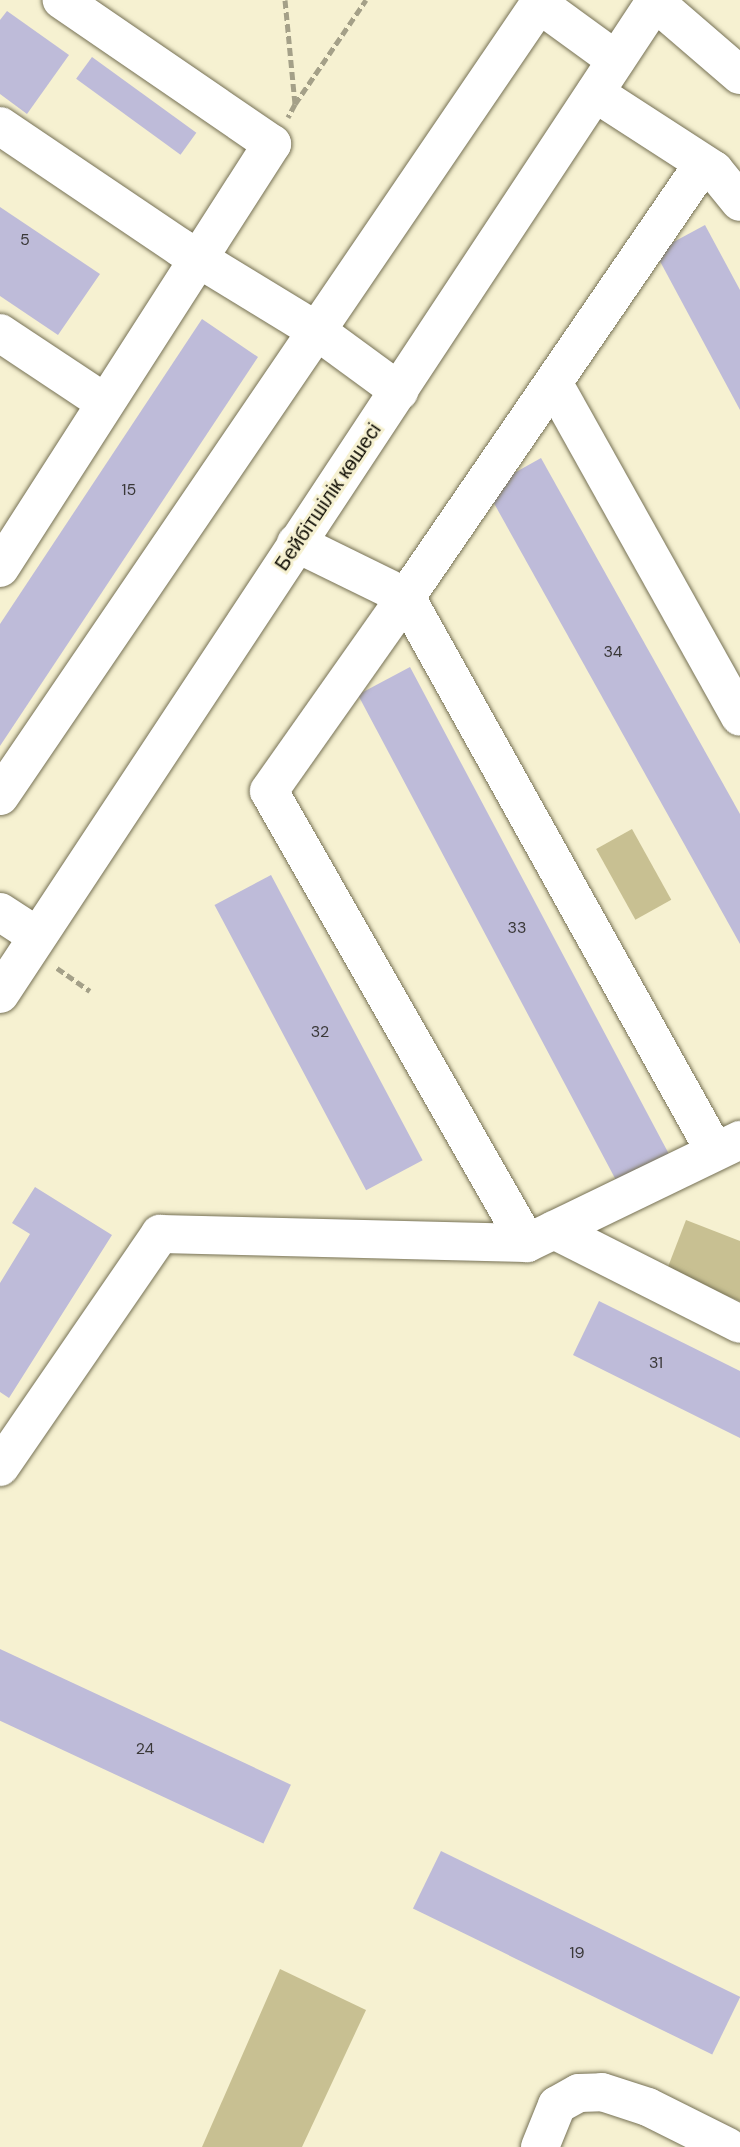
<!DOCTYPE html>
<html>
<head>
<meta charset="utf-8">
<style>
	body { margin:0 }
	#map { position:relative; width:740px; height:2147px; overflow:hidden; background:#f6f1d1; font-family:"DM Sans",sans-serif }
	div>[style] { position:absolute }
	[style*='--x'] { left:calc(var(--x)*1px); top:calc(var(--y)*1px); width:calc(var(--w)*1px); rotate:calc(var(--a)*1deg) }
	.green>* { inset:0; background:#c8c092; transform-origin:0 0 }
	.building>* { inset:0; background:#bebbd9; transform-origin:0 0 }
	.path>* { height:5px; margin-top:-2.5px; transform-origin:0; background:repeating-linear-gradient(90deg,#a4a088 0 8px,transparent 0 12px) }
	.roads { filter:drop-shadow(0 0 2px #767155) drop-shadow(0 0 2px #767155) }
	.minor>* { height:38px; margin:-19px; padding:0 19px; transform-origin:19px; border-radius:19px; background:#fff }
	span { translate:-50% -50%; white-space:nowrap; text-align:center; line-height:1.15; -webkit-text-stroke:6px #f6f1d1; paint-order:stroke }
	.number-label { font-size:16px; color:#3a3838 }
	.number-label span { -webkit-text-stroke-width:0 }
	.street-label { font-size:20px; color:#0e0c03 }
</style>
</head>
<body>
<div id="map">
	<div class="green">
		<i style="left:632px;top:829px;width:81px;height:41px;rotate:61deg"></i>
		<i style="clip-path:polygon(686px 1220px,740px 1241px,740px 1301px,666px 1272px)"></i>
		<i style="clip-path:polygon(280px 1969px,366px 2010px,302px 2147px,202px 2147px)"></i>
	</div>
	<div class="building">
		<i style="clip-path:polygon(7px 11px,69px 55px,27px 114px,0 94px,0 20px)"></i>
		<i style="left:92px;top:57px;width:129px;height:27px;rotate:36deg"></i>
		<i style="clip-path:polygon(0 207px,100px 274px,58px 335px,0 296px)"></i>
		<i style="clip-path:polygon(705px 225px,740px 290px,740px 410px,655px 252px)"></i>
		<i style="clip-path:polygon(202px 319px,258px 357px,0 746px,0 624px)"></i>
		<i style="clip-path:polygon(541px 458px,740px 814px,740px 944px,486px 489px)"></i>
		<i style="left:410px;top:667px;width:560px;height:59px;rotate:62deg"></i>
		<i style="left:271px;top:875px;width:323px;height:64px;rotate:62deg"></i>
		<i style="clip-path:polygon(35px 1187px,112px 1235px,9px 1398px,0 1392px,0 1283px,30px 1234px,12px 1223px)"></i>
		<i style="clip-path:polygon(599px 1301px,740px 1371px,740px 1438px,573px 1355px)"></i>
		<i style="left:0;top:1649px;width:321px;height:65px;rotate:25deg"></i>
		<i style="left:441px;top:1851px;width:333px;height:64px;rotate:26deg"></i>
	</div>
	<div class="path">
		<i style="--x:285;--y:0;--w:104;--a:84.5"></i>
		<i style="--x:295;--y:104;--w:15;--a:118"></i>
		<i style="--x:295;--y:104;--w:126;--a:-55.7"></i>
		<i style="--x:57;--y:968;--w:40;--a:34.9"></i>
	</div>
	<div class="roads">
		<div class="minor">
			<i style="--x:655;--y:2;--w:112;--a:40.7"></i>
			<i style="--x:595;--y:93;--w:142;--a:32.9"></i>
			<i style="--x:714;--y:170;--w:41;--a:50.9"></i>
			<i style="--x:0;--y:126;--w:218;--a:34"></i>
			<i style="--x:181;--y:248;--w:159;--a:31.4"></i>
			<i style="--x:317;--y:331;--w:102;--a:36.2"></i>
			<i style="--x:0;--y:333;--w:125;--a:33.6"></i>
			<i style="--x:554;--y:384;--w:381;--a:60.8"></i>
			<i style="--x:296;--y:543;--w:123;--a:26.1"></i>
			<i style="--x:406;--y:597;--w:525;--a:-55.55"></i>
			<i style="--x:0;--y:568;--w:504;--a:-57.32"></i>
			<i style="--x:272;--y:144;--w:255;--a:-145.6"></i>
			<i style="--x:0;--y:796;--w:958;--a:-55.76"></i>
			<i style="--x:539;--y:4;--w:95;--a:36"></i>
			<i style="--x:0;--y:912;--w:44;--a:33"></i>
			<i style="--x:0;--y:994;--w:1191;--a:-56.58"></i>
			<i style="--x:554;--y:1230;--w:208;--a:26.8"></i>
			<i style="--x:527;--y:1243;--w:520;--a:-119.72"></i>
			<i style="--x:269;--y:791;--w:237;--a:-54.8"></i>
			<i style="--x:406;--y:597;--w:635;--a:60.89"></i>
			<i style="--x:0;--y:1467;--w:283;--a:-55.5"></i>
			<i style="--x:160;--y:1234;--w:367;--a:1.4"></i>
			<i style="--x:527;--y:1243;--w:237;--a:-25.8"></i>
			<i style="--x:540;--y:2147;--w:45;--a:-68"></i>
			<i style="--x:557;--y:2105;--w:25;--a:-29"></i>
			<i style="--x:579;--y:2093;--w:23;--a:-2"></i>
			<i style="--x:602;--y:2092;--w:48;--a:18.1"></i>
			<i style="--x:648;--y:2107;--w:89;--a:26.6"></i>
		</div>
	</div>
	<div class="number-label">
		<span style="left:25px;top:240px">5</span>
		<span style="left:129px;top:490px">15</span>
		<span style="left:613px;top:652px">34</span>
		<span style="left:517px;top:928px">33</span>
		<span style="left:320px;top:1032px">32</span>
		<span style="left:656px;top:1363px">31</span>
		<span style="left:145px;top:1749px">24</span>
		<span style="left:577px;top:1953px">19</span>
	</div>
	<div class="street-label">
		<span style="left:328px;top:497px;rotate:-56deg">Бейбітшілік көшесі</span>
	</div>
</div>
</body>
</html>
